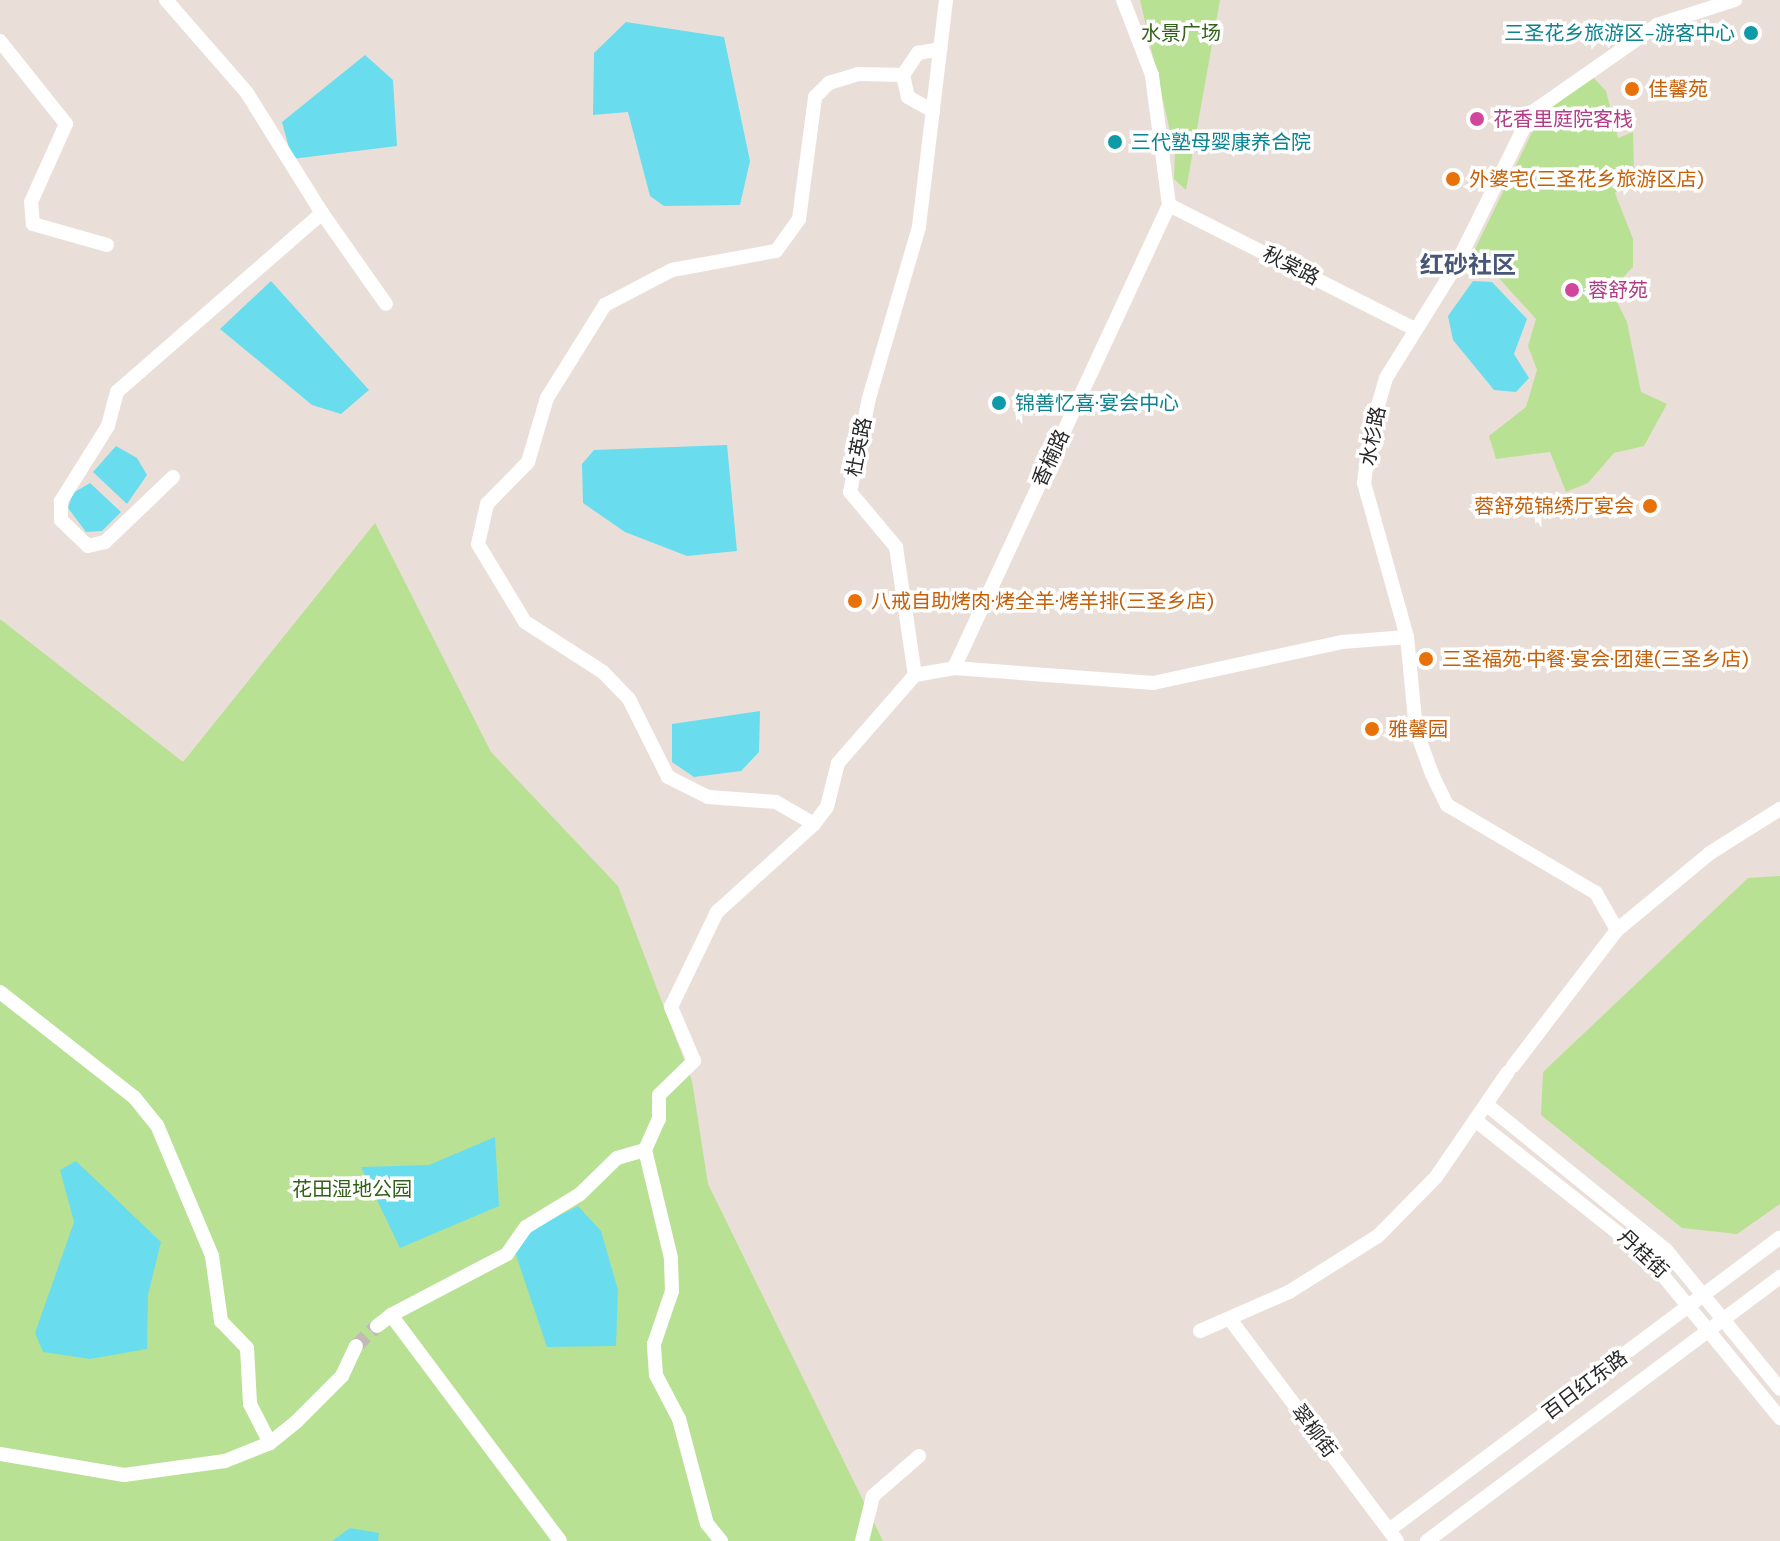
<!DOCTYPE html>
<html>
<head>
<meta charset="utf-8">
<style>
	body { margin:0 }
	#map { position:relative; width:1780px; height:1541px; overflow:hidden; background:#eadfd8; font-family:"DM Sans","Noto Sans SC",sans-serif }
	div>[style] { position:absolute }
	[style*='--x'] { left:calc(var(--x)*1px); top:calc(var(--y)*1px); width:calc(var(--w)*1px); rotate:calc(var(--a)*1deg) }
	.green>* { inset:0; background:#b9e193 }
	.water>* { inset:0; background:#69dded }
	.minor-tunnel>* { height:14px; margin-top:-7px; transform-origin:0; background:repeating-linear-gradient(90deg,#c3bab5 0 14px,transparent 0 21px) }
	.minor>* { height:14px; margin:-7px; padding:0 7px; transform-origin:7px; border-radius:7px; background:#fff }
	.dots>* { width:22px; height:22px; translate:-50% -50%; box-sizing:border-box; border:4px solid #fff; border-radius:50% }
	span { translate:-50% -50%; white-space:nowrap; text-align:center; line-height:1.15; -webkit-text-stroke:7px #fff; paint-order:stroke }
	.park-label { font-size:20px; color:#336119 }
	.culture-label { font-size:20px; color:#0d838f }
	.right { translate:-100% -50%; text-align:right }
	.left { translate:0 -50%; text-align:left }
	.food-label { font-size:20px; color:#c56008 }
	.hotel-label { font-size:20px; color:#b23c85 }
	.street-label { font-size:20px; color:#272727 }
	.quarter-label { font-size:24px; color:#485776; font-weight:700 }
</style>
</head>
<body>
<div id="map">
	<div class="green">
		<i style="clip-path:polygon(1140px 0,1220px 0,1186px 190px,1174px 179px,1175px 153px)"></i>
		<i style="clip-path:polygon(1594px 78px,1606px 91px,1618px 138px,1633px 132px,1634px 172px,1615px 193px,1633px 239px,1633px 267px,1611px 290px,1627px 322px,1641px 392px,1667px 404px,1644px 446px,1614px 453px,1588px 483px,1566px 492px,1550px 452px,1496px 459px,1489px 436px,1526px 407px,1537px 370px,1528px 346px,1536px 319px,1474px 251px,1542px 112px)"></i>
		<i style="clip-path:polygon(375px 523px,491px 752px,618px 886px,692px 1081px,708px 1184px,883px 1541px,0 1541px,0 619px,183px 762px)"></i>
		<i style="clip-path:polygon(1780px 876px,1780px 1204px,1737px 1234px,1682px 1228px,1541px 1115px,1543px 1072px,1748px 878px)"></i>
	</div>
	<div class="water">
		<i style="clip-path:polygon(626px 22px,724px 37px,750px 161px,740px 205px,664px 206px,650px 196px,628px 112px,593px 115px,594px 53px)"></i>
		<i style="clip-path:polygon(365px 55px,393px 80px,397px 146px,292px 159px,282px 122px)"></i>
		<i style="clip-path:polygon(271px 281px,369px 390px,341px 414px,312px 405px,220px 329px)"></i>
		<i style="clip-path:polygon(1473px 281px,1492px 282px,1527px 319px,1514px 354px,1529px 378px,1516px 392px,1494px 390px,1453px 340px,1448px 316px)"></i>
		<i style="clip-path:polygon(727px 445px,737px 551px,687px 556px,625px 532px,583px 503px,582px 464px,594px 450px)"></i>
		<i style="clip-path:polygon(116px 446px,137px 458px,147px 475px,127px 504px,93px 472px)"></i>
		<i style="clip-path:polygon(90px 483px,121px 512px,102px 531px,86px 532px,68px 508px,73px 493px)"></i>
		<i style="clip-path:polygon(760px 711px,759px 752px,741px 771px,694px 777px,672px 762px,672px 724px)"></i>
		<i style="clip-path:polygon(495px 1137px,499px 1206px,400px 1248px,361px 1167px,429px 1165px)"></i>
		<i style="clip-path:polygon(76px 1161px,161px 1242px,148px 1295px,147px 1349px,90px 1359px,43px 1352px,35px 1333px,74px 1222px,60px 1170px)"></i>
		<i style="clip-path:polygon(578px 1206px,601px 1231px,618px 1290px,616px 1346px,547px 1347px,514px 1249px,529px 1231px)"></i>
		<i style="clip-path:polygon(350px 1528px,379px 1533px,378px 1541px,332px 1541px)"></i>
	</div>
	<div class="minor-tunnel">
		<i style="--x:356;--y:1346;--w:29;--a:-44"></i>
	</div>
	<div class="minor">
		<i style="--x:166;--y:0;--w:123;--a:48.9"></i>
		<i style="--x:247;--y:93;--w:142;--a:58"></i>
		<i style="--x:322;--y:213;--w:272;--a:138.9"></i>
		<i style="--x:117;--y:392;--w:35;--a:105"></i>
		<i style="--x:108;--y:426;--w:89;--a:122.1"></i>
		<i style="--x:61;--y:501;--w:19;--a:90"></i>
		<i style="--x:61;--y:520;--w:37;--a:44"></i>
		<i style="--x:88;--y:546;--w:17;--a:-13"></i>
		<i style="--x:105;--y:542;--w:94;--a:-43.7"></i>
		<i style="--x:946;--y:0;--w:229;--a:96.8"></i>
		<i style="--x:919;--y:227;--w:178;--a:106.3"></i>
		<i style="--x:869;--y:398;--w:96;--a:101.4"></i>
		<i style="--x:850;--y:492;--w:72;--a:50.1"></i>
		<i style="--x:896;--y:547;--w:129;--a:81.6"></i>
		<i style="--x:915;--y:675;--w:40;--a:-10"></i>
		<i style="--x:954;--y:668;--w:200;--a:4.3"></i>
		<i style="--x:1153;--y:683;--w:193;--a:-12.2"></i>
		<i style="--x:1342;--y:642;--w:65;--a:-4.4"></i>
		<i style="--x:0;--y:41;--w:106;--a:51.5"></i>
		<i style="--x:66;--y:124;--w:85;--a:114.2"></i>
		<i style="--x:31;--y:202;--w:22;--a:85"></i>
		<i style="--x:33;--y:224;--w:77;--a:15.8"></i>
		<i style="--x:933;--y:111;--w:29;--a:-151"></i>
		<i style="--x:908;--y:97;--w:23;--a:-103"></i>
		<i style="--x:903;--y:75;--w:27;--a:-56"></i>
		<i style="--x:918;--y:53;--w:23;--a:-10"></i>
		<i style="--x:1169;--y:205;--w:273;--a:26.8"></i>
		<i style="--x:322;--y:213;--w:111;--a:54.9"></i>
		<i style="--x:954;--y:668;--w:510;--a:-65.09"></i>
		<i style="--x:1169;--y:205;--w:131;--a:-97.5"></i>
		<i style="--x:1152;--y:75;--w:80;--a:-111.1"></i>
		<i style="--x:814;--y:824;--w:44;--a:-149.9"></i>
		<i style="--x:776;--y:802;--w:68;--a:-175.8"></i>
		<i style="--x:708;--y:797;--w:45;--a:-153.4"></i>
		<i style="--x:668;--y:777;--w:87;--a:-116.6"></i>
		<i style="--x:629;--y:699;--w:37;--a:-134"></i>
		<i style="--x:603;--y:672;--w:93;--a:-147.3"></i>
		<i style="--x:525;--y:622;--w:91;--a:-121.1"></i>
		<i style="--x:478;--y:544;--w:41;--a:-77.3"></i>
		<i style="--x:487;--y:504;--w:59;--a:-45.7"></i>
		<i style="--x:528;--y:462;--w:67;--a:-73.5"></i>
		<i style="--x:547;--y:398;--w:110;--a:-58.1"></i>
		<i style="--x:605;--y:305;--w:76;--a:-27.6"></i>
		<i style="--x:672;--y:270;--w:106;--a:-10.4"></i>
		<i style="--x:776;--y:251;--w:39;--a:-54"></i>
		<i style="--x:799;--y:219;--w:123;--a:-82.5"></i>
		<i style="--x:815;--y:97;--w:20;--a:-45"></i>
		<i style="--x:829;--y:83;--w:30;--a:-17"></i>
		<i style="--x:858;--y:74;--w:45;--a:1.3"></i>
		<i style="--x:1617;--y:930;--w:43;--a:-119.6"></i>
		<i style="--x:1596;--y:893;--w:173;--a:-149.4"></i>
		<i style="--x:1447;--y:805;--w:34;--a:-116"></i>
		<i style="--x:1432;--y:774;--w:47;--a:-110"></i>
		<i style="--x:1416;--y:730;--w:93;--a:-95.5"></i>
		<i style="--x:1407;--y:637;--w:160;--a:-105.6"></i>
		<i style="--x:1364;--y:483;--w:53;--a:-82.5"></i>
		<i style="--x:1371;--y:430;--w:54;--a:-73.9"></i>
		<i style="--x:1386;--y:378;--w:131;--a:-58.1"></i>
		<i style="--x:1455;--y:267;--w:172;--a:-63.7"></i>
		<i style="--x:1531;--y:113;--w:154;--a:-34.9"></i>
		<i style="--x:1657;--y:25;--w:82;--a:-17.8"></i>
		<i style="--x:0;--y:992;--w:170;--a:38.1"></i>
		<i style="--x:134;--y:1097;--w:36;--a:51"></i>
		<i style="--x:157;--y:1125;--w:142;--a:67.2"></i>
		<i style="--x:212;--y:1256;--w:66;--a:82.1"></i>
		<i style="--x:221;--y:1321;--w:37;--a:46"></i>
		<i style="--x:247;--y:1348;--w:56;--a:86.9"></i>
		<i style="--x:250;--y:1404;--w:44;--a:62.9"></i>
		<i style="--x:1513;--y:1066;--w:171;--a:-52.6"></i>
		<i style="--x:1617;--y:930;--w:121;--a:-39.6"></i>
		<i style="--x:1710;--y:853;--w:83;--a:-32.2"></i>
		<i style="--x:1487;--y:1105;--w:230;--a:39"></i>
		<i style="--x:1666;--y:1250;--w:180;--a:50.6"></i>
		<i style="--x:1475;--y:1120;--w:219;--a:38.3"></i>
		<i style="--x:1647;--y:1256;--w:210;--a:50.6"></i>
		<i style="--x:391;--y:1315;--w:131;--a:-27.7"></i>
		<i style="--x:507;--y:1254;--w:33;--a:-55"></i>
		<i style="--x:526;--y:1227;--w:63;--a:-31.4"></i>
		<i style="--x:580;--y:1194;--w:52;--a:-44.2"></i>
		<i style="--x:617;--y:1158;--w:29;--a:-16"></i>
		<i style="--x:1232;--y:1322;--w:274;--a:53"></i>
		<i style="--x:377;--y:1326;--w:18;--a:-38"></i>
		<i style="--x:391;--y:1315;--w:282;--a:53.2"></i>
		<i style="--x:1200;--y:1331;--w:97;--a:-23.7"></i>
		<i style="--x:1289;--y:1292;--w:105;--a:-32.2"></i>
		<i style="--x:1378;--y:1236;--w:83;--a:-45.5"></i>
		<i style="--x:1436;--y:1177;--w:127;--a:-55.6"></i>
		<i style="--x:0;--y:1454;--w:126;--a:9.6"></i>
		<i style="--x:124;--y:1475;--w:102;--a:-7.9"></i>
		<i style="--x:225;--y:1461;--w:48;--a:-21.8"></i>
		<i style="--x:270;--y:1443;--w:35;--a:-39"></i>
		<i style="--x:297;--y:1421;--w:64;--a:-45"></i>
		<i style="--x:342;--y:1376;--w:33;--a:-65"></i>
		<i style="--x:1389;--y:1530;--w:488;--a:-36.8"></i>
		<i style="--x:721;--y:1541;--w:22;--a:-129"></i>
		<i style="--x:707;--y:1524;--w:109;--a:-104.9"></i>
		<i style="--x:679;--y:1419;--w:50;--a:-117.6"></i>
		<i style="--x:656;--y:1375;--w:31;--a:-94"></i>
		<i style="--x:654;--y:1344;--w:56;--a:-71.2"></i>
		<i style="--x:672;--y:1291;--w:33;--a:-92"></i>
		<i style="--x:671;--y:1258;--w:111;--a:-103.5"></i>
		<i style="--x:645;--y:1150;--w:34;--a:-66"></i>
		<i style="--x:659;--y:1119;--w:24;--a:-90"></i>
		<i style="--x:659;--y:1095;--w:49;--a:-44.2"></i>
		<i style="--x:694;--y:1061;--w:59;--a:-113.1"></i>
		<i style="--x:671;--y:1007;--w:106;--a:-64.2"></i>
		<i style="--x:717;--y:912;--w:131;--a:-42.2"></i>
		<i style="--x:814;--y:824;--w:21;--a:-53"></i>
		<i style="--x:827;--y:807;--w:45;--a:-76"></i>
		<i style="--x:838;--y:763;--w:117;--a:-48.8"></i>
		<i style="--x:862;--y:1541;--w:46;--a:-76.3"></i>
		<i style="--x:873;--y:1496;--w:61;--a:-41"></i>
		<i style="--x:1427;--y:1541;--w:441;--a:-36.8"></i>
	</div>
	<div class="dots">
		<i style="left:1751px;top:33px;background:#0f9aa8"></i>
		<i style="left:1632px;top:89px;background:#e8710a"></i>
		<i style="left:1477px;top:119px;background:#d1479c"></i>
		<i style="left:1115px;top:142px;background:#0f9aa8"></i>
		<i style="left:1453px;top:179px;background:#e8710a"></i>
		<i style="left:1572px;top:290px;background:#d1479c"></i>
		<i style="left:999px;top:403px;background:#0f9aa8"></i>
		<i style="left:1650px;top:506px;background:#e8710a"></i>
		<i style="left:855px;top:601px;background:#e8710a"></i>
		<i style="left:1426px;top:659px;background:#e8710a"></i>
		<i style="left:1372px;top:729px;background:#e8710a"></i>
	</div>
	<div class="park-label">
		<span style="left:1181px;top:33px">水景广场</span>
		<span style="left:352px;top:1189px">花田湿地公园</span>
	</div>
	<div class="culture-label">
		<span class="right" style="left:1735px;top:33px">三圣花乡旅游区-游客中心</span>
		<span class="left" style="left:1131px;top:142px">三代塾母婴康养合院</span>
		<span class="left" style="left:1015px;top:403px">锦善忆喜·宴会中心</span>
	</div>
	<div class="food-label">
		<span class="left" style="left:1648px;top:89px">佳馨苑</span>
		<span class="left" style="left:1469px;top:179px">外婆宅(三圣花乡旅游区店)</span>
		<span class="right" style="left:1634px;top:506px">蓉舒苑锦绣厅宴会</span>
		<span class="left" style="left:871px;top:601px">八戒自助烤肉·烤全羊·烤羊排(三圣乡店)</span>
		<span class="left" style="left:1442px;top:659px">三圣福苑·中餐·宴会·团建(三圣乡店)</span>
		<span class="left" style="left:1388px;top:729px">雅馨园</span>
	</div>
	<div class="hotel-label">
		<span class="left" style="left:1493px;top:119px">花香里庭院客栈</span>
		<span class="left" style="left:1588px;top:290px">蓉舒苑</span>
	</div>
	<div class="street-label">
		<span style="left:1291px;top:266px;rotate:27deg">秋棠路</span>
		<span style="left:1373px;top:436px;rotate:-79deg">水杉路</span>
		<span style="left:859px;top:447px;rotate:-79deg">杜英路</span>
		<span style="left:1051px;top:458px;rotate:-65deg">香楠路</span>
		<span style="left:1643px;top:1254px;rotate:43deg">丹桂街</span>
		<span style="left:1585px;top:1385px;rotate:-37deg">百日红东路</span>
		<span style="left:1314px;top:1431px;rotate:53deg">翠柳街</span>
	</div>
	<div class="quarter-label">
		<span style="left:1468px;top:265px">红砂社区</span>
	</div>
</div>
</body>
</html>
